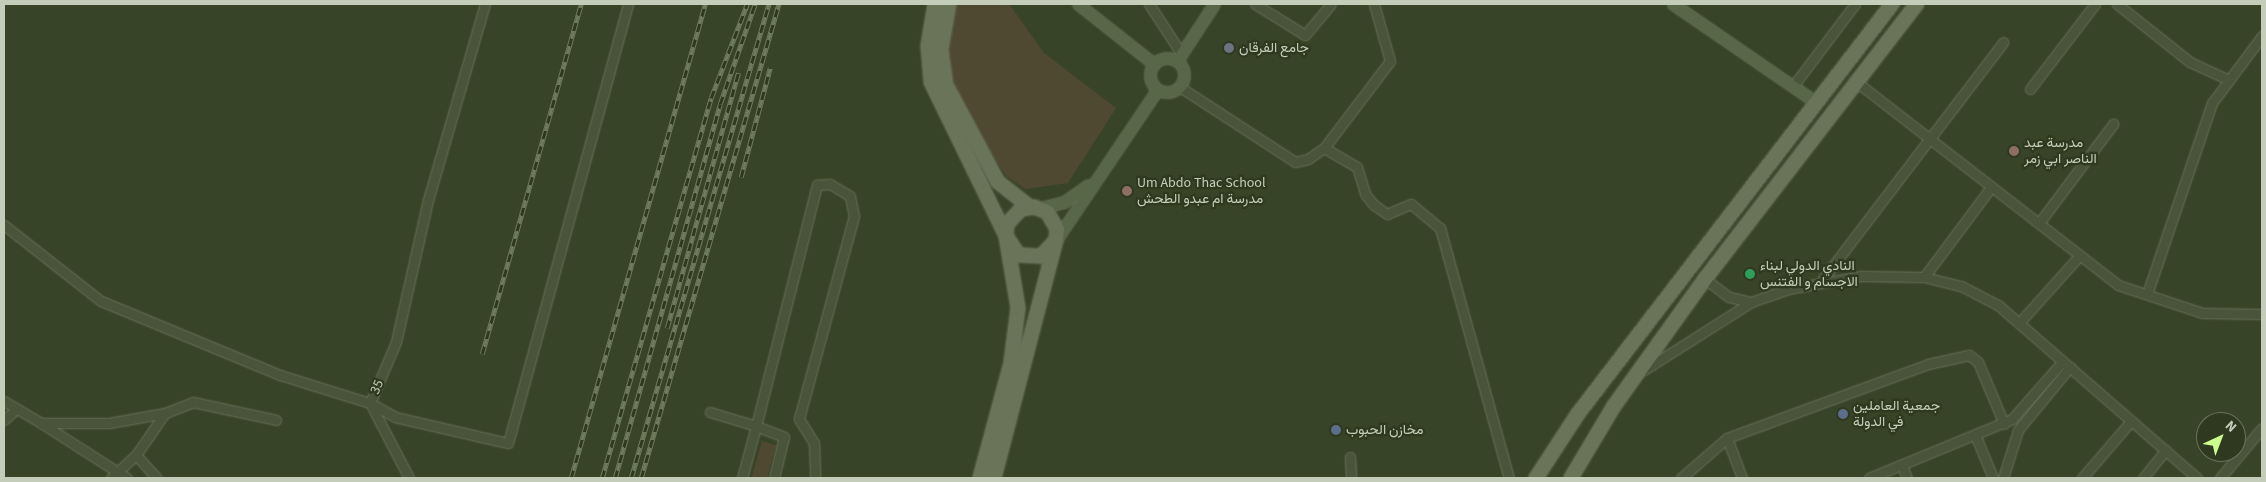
<!DOCTYPE html>
<html>
<head>
<meta charset="utf-8">
<style>
	body { margin:0 }
	#map { position:relative; width:2266px; height:482px; overflow:hidden; background:#384427; font-family:"Source Sans 3",Vazirmatn,sans-serif }
	div>[style] { position:absolute }
	[style*='--x'] { left:calc(var(--x)*1px); top:calc(var(--y)*1px); width:calc(var(--w)*1px); rotate:calc(var(--a)*1deg) }
	.green>* { inset:0; background:#504931; transform-origin:0 0 }
	.roads { filter:drop-shadow(0 0 1px #67715a) drop-shadow(0 0 1px #67715a) }
	.street>* { height:9px; margin:-4.5px; padding:0 4.5px; transform-origin:4.5px; border-radius:4.5px; background:#4a543b }
	.secondary>* { height:11px; margin:-5.5px; padding:0 5.5px; transform-origin:5.5px; border-radius:5.5px; background:#596749 }
	.secondary>.ring { margin:-5.5px; padding:0; box-sizing:content-box; background:none; border:11px solid #596749; border-radius:50% }
	.primary>* { height:14px; margin:-7px; padding:0 7px; transform-origin:7px; border-radius:7px; background:#697459 }
	.rail>* { height:4.5px; margin-top:-2.25px; transform-origin:0; background:repeating-linear-gradient(90deg,#2f3920 0 8px,#6f7b5d 0 16px); box-sizing:border-box; border-block:1px solid #6f7b5d }
	.dots>* { width:14px; height:14px; translate:-50% -50%; box-sizing:border-box; border:2px solid #2f3920; border-radius:50% }
	span { translate:-50% -50%; white-space:nowrap; text-align:center; line-height:1.15; -webkit-text-stroke:4.5px #2f3920; paint-order:stroke }
	.poi-label { font-size:14px; color:#c4cdb9 }
	.left { translate:0 -50%; text-align:left }
	.street-label { font-size:14px; color:#c4cdb9 }
	.frame { position:absolute; inset:0; border:5px solid #c4cdb9; pointer-events:none }
	.north { position:absolute; left:2196px; top:412px; width:50px; height:50px; box-sizing:border-box; background:#2f3920; border:1px solid #6b745d; border-radius:50%; rotate:43deg; font-size:14px; font-weight:700; line-height:20px; text-align:center; color:#c4cdb9 }
	.north::after { content:''; display:block; margin:auto; width:18px; height:22px; background:#ccfb90; clip-path:polygon(50% 0,100% 100%,50% 72%,0 100%) }
</style>
</head>
<body>
<div id="map">
	<div class="green">
		<i style="clip-path:polygon(957px 4px,1009px 4px,1044px 53px,1116px 108px,1068px 183px,1026px 189px,1007px 177px,991px 154px,957px 92px,947px 61px)"></i>
		<i style="left:762px;top:441px;width:15px;height:39px;rotate:16deg"></i>
	</div>
	<div class="roads">
		<div class="street">
			<i style="--x:1149;--y:4;--w:59;--a:56.9"></i>
			<i style="--x:1255;--y:4;--w:59;--a:31.8"></i>
			<i style="--x:1305;--y:35;--w:40;--a:-50"></i>
			<i style="--x:2117;--y:4;--w:93;--a:38.5"></i>
			<i style="--x:2190;--y:62;--w:43;--a:24.8"></i>
			<i style="--x:1854;--y:80;--w:334;--a:37.8"></i>
			<i style="--x:2118;--y:285;--w:89;--a:18.4"></i>
			<i style="--x:2202;--y:313;--w:60;--a:1"></i>
			<i style="--x:1793;--y:86;--w:103;--a:-52.9"></i>
			<i style="--x:1180;--y:87;--w:137;--a:33.1"></i>
			<i style="--x:1295;--y:162;--w:13;--a:-13"></i>
			<i style="--x:1308;--y:159;--w:19;--a:-35"></i>
			<i style="--x:1324;--y:148;--w:109;--a:-52.8"></i>
			<i style="--x:1390;--y:61;--w:59;--a:-105.7"></i>
			<i style="--x:2030;--y:89;--w:107;--a:-52.6"></i>
			<i style="--x:1324;--y:148;--w:38;--a:30"></i>
			<i style="--x:1357;--y:167;--w:28;--a:73"></i>
			<i style="--x:1365;--y:194;--w:14;--a:51"></i>
			<i style="--x:1374;--y:205;--w:16;--a:35"></i>
			<i style="--x:1387;--y:214;--w:26;--a:-23"></i>
			<i style="--x:1411;--y:204;--w:38;--a:40"></i>
			<i style="--x:1440;--y:228;--w:259;--a:74.6"></i>
			<i style="--x:2039;--y:223;--w:124;--a:-53.2"></i>
			<i style="--x:4;--y:225;--w:123;--a:38.1"></i>
			<i style="--x:101;--y:301;--w:194;--a:22.5"></i>
			<i style="--x:280;--y:375;--w:94;--a:17.3"></i>
			<i style="--x:370;--y:403;--w:66;--a:-66.9"></i>
			<i style="--x:396;--y:342;--w:146;--a:-77.3"></i>
			<i style="--x:428;--y:200;--w:204;--a:-73.8"></i>
			<i style="--x:1924;--y:277;--w:112;--a:-53.3"></i>
			<i style="--x:1705;--y:279;--w:30;--a:37"></i>
			<i style="--x:1729;--y:297;--w:23;--a:13"></i>
			<i style="--x:1822;--y:280;--w:299;--a:-52.7"></i>
			<i style="--x:2147;--y:294;--w:202;--a:-71.2"></i>
			<i style="--x:2212;--y:103;--w:84;--a:-53.3"></i>
			<i style="--x:2019;--y:323;--w:91;--a:-48.1"></i>
			<i style="--x:1644;--y:370;--w:127;--a:-32.4"></i>
			<i style="--x:1751;--y:302;--w:39;--a:-19"></i>
			<i style="--x:1788;--y:289;--w:73;--a:-10.2"></i>
			<i style="--x:1860;--y:276;--w:64;--a:0.9"></i>
			<i style="--x:1924;--y:277;--w:38;--a:14"></i>
			<i style="--x:1961;--y:286;--w:42;--a:27.2"></i>
			<i style="--x:1998;--y:305;--w:264;--a:41"></i>
			<i style="--x:4;--y:401;--w:43;--a:30.7"></i>
			<i style="--x:370;--y:403;--w:29;--a:29"></i>
			<i style="--x:395;--y:417;--w:116;--a:13"></i>
			<i style="--x:508;--y:443;--w:455;--a:-74.7"></i>
			<i style="--x:370;--y:403;--w:85;--a:62.5"></i>
			<i style="--x:710;--y:412;--w:48;--a:16.9"></i>
			<i style="--x:756;--y:426;--w:249;--a:-75.8"></i>
			<i style="--x:817;--y:185;--w:13;--a:-4"></i>
			<i style="--x:830;--y:184;--w:23;--a:31"></i>
			<i style="--x:850;--y:196;--w:20;--a:79"></i>
			<i style="--x:854;--y:216;--w:210;--a:105.2"></i>
			<i style="--x:799;--y:419;--w:28;--a:58"></i>
			<i style="--x:814;--y:443;--w:35;--a:88"></i>
			<i style="--x:4;--y:420;--w:15;--a:-42"></i>
			<i style="--x:1976;--y:437;--w:44;--a:67.5"></i>
			<i style="--x:1727;--y:438;--w:43;--a:69.4"></i>
			<i style="--x:136;--y:455;--w:31;--a:48"></i>
			<i style="--x:1350;--y:457;--w:21;--a:87"></i>
			<i style="--x:1902;--y:466;--w:13;--a:67"></i>
			<i style="--x:111;--y:478;--w:34;--a:-43"></i>
			<i style="--x:136;--y:455;--w:51;--a:-55.4"></i>
			<i style="--x:165;--y:413;--w:30;--a:-21"></i>
			<i style="--x:193;--y:402;--w:85;--a:12.2"></i>
			<i style="--x:127;--y:478;--w:102;--a:-147.4"></i>
			<i style="--x:41;--y:423;--w:68;--a:0"></i>
			<i style="--x:109;--y:423;--w:57;--a:-10.1"></i>
			<i style="--x:742;--y:478;--w:54;--a:-74.9"></i>
			<i style="--x:756;--y:426;--w:30;--a:21"></i>
			<i style="--x:784;--y:437;--w:42;--a:103.7"></i>
			<i style="--x:1681;--y:478;--w:61;--a:-41"></i>
			<i style="--x:1727;--y:438;--w:214;--a:-20.2"></i>
			<i style="--x:1928;--y:364;--w:42;--a:-12.4"></i>
			<i style="--x:1969;--y:355;--w:11;--a:38"></i>
			<i style="--x:1978;--y:362;--w:67;--a:67.2"></i>
			<i style="--x:1869;--y:478;--w:155;--a:-22.4"></i>
			<i style="--x:2012;--y:419;--w:77;--a:-48.7"></i>
			<i style="--x:2003;--y:478;--w:50;--a:-72.6"></i>
			<i style="--x:2018;--y:430;--w:82;--a:-50.5"></i>
			<i style="--x:2082;--y:478;--w:75;--a:-49.3"></i>
			<i style="--x:2143;--y:478;--w:36;--a:-51"></i>
			<i style="--x:2220;--y:478;--w:65;--a:-50"></i>
		</div>
		<div class="secondary">
			<i style="--x:1078;--y:4;--w:97;--a:38.3"></i>
			<i style="--x:1673;--y:4;--w:171;--a:34.5"></i>
			<i class="ring" style="left:1150px;top:58px;width:23px;height:23px"></i>
			<i style="--x:1177;--y:61;--w:68;--a:-57"></i>
			<i style="--x:1040;--y:208;--w:25;--a:-14"></i>
			<i style="--x:1064;--y:202;--w:29;--a:-35"></i>
			<i style="--x:1056;--y:240;--w:181;--a:-56"></i>
		</div>
		<div class="primary">
			<i style="--x:935;--y:4;--w:43;--a:99.5"></i>
			<i style="--x:928;--y:46;--w:36;--a:85"></i>
			<i style="--x:931;--y:82;--w:171;--a:64"></i>
			<i style="--x:1006;--y:236;--w:73;--a:80.5"></i>
			<i style="--x:1018;--y:308;--w:55;--a:97.3"></i>
			<i style="--x:1011;--y:363;--w:119;--a:105.1"></i>
			<i style="--x:949;--y:4;--w:47;--a:99.9"></i>
			<i style="--x:941;--y:50;--w:35;--a:82"></i>
			<i style="--x:946;--y:85;--w:110;--a:61.8"></i>
			<i style="--x:998;--y:182;--w:41;--a:38"></i>
			<i style="--x:994;--y:478;--w:246;--a:-75.4"></i>
			<i style="--x:1056;--y:240;--w:11;--a:-85"></i>
			<i style="--x:1057;--y:229;--w:20;--a:-120"></i>
			<i style="--x:1047;--y:212;--w:14;--a:-159"></i>
			<i style="--x:1034;--y:207;--w:13;--a:171"></i>
			<i style="--x:1021;--y:209;--w:21;--a:133"></i>
			<i style="--x:1007;--y:224;--w:12;--a:95"></i>
			<i style="--x:1006;--y:236;--w:23;--a:56"></i>
			<i style="--x:1019;--y:255;--w:22;--a:3"></i>
			<i style="--x:1041;--y:256;--w:22;--a:-47"></i>
			<i style="--x:1536;--y:478;--w:75;--a:-56.9"></i>
			<i style="--x:1577;--y:415;--w:518;--a:-52.53"></i>
			<i style="--x:1571;--y:478;--w:84;--a:-59.2"></i>
			<i style="--x:1614;--y:406;--w:156;--a:-54.4"></i>
			<i style="--x:1705;--y:279;--w:347;--a:-52.4"></i>
		</div>
	</div>
	<div class="rail">
		<i style="--x:741;--y:177;--w:113;--a:-75.1"></i>
		<i style="--x:667;--y:328;--w:265;--a:-74.4"></i>
		<i style="--x:482;--y:354;--w:364;--a:-74.2"></i>
		<i style="--x:571;--y:478;--w:493;--a:-74.2"></i>
		<i style="--x:602;--y:478;--w:395;--a:-74"></i>
		<i style="--x:711;--y:98;--w:101;--a:-69"></i>
		<i style="--x:615;--y:478;--w:388;--a:-74.3"></i>
		<i style="--x:720;--y:104;--w:106;--a:-70.7"></i>
		<i style="--x:631;--y:478;--w:494;--a:-73.8"></i>
		<i style="--x:641;--y:478;--w:494;--a:-73.8"></i>
	</div>
	<div class="dots">
		<i style="left:1229px;top:48px;background:#6b7280"></i>
		<i style="left:2014px;top:151px;background:#8d6e63"></i>
		<i style="left:1127px;top:191px;background:#8d6e63"></i>
		<i style="left:1750px;top:274px;background:#2e9e5b"></i>
		<i style="left:1843px;top:414px;background:#5c6f8a"></i>
		<i style="left:1336px;top:430px;background:#5c6f8a"></i>
	</div>
	<div class="poi-label">
		<span class="left" style="left:1239px;top:48px">جامع الفرقان</span>
		<span class="left" style="left:2024px;top:151px">مدرسة عبد<br>الناصر ابي زمر</span>
		<span class="left" style="left:1137px;top:191px">Um Abdo Thac School<br>مدرسة ام عبدو الطحش</span>
		<span class="left" style="left:1760px;top:274px">النادي الدولي لبناء<br>الاجسام و الفتنس</span>
		<span class="left" style="left:1853px;top:414px">جمعية العاملين<br>في الدولة</span>
		<span class="left" style="left:1346px;top:430px">مخازن الحبوب</span>
	</div>
	<div class="street-label">
		<span style="left:377px;top:387px;rotate:-67deg">35</span>
	</div>
	<div class="frame"></div>
	<div class="north">N</div>
</div>
</body>
</html>
